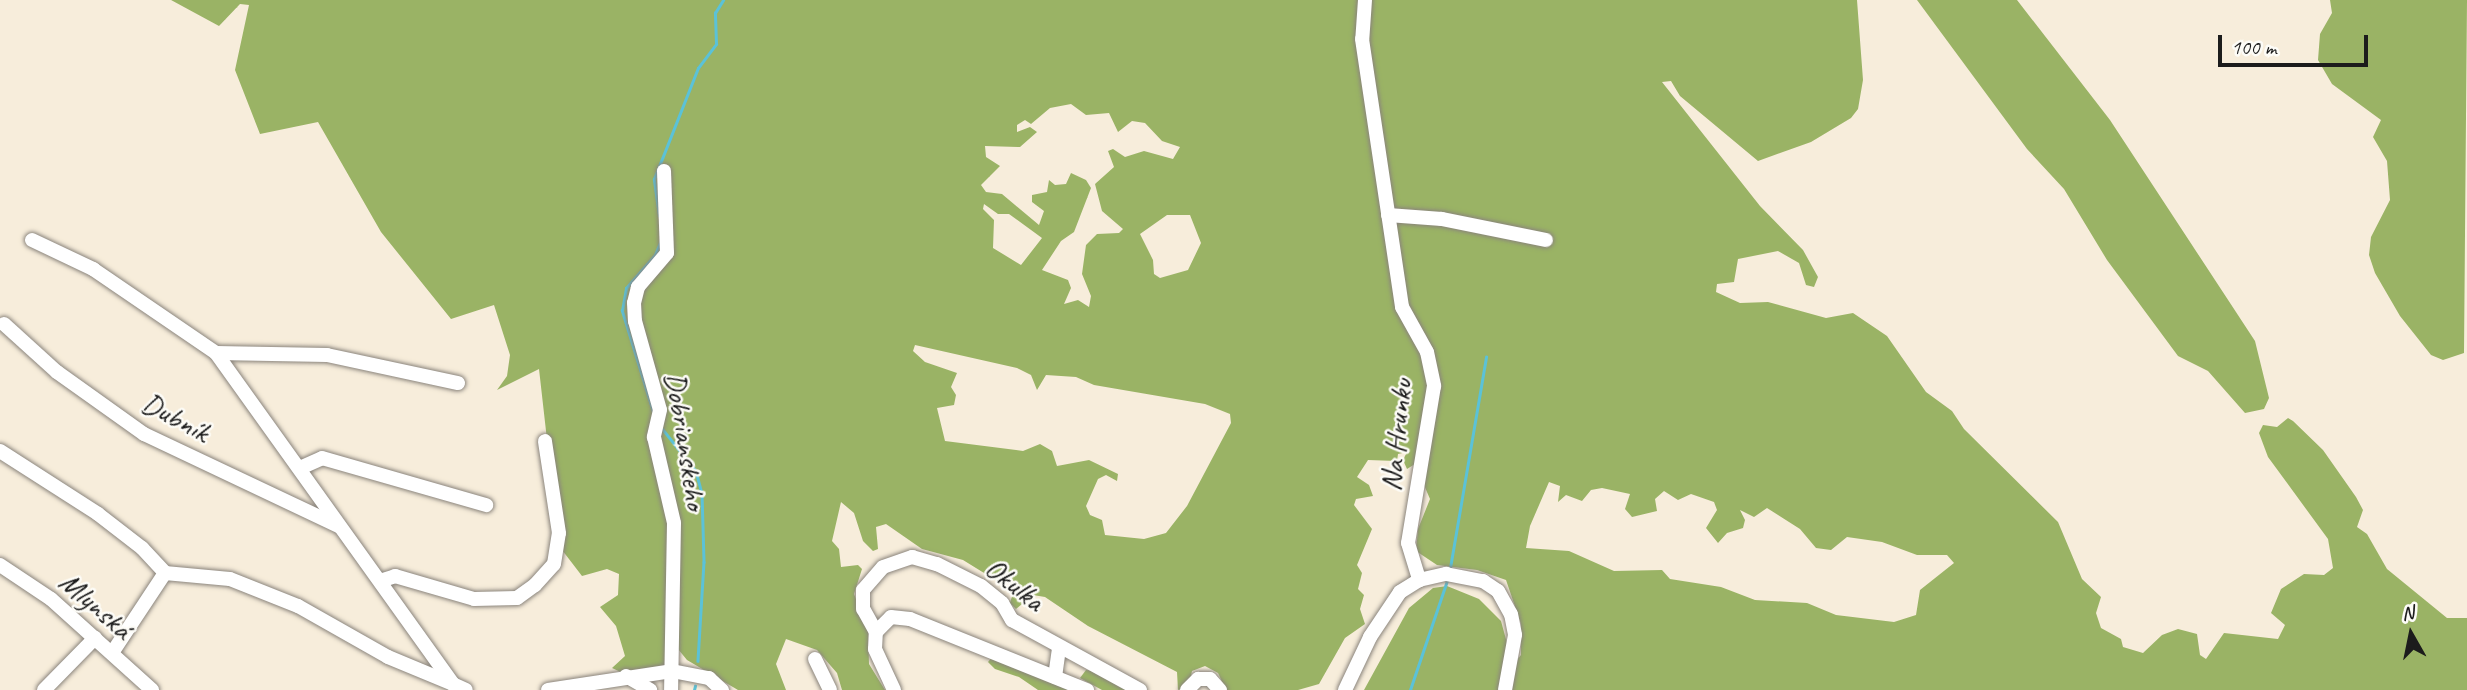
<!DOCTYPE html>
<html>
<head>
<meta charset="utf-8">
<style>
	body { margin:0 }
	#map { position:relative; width:2467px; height:690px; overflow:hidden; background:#f7eddb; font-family:Caveat,sans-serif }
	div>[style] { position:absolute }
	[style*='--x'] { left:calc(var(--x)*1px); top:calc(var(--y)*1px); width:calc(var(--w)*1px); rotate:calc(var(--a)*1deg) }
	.forest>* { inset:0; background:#9ab365 }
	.stream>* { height:2.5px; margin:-1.25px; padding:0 1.25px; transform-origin:1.25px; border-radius:1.25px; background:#5bc2d8 }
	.roads { filter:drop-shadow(0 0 2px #8a847c) drop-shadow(0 0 2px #8a847c) }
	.minor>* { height:14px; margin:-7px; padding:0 7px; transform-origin:7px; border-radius:7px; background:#fff }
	span { translate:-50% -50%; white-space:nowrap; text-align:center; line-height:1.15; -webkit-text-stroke:5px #fdfcf7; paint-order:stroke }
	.street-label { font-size:30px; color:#1c1c1c }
	.north { position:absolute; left:2376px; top:599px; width:70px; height:70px; -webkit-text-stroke:5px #fdfcf7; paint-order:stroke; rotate:351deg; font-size:19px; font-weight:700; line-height:28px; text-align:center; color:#1c1c1c }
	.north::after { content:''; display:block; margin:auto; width:24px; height:32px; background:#1c1c1c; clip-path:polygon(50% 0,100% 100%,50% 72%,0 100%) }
	.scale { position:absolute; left:2218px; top:35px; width:150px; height:32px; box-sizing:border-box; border:4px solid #1c1c1c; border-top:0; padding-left:9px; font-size:21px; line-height:24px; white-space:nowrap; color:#1c1c1c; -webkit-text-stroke:5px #fdfcf7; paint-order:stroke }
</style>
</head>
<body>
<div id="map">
	<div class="forest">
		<i style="clip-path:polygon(evenodd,171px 0,1857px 0,1863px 80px,1858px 109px,1851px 118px,1811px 142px,1758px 161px,1680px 96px,1671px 81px,1662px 82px,1760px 206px,1803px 250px,1818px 277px,1814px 287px,1806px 285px,1799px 263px,1778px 251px,1738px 259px,1734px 282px,1717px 284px,1716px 292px,1740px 303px,1768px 302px,1826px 318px,1853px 313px,1887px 336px,1926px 392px,1952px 411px,1964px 429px,2058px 522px,2082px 579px,2101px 597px,2096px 613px,2101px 628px,2121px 639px,2123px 647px,2143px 653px,2162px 635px,2178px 629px,2197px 634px,2200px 655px,2206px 659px,2224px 633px,2278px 639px,2285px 625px,2271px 613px,2281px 589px,2304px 574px,2324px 575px,2333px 568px,2328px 539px,2268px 457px,2259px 433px,2263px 425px,2277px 427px,2288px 418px,2293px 421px,2323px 450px,2356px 497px,2363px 510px,2357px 527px,2367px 534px,2387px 569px,2447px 618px,2467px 618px,2467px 690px,1364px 690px,1409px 608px,1433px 588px,1447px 586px,1479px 599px,1501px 621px,1513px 665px,1521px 655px,1521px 624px,1506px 580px,1477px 570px,1437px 565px,1416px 551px,1418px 529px,1430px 499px,1415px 464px,1407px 469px,1403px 460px,1407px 452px,1398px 454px,1397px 461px,1368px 460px,1357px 477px,1369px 485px,1373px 496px,1356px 499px,1354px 505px,1372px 529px,1357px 565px,1362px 573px,1358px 589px,1364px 595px,1360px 609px,1365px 624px,1345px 638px,1319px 684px,1298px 690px,1226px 690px,1218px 673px,1205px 666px,1192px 671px,1189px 685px,1178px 690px,1177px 672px,1088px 626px,1045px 597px,1033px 595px,1016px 609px,1010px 603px,1016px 583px,1010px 578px,997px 581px,963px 560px,922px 549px,886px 524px,876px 527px,878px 549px,873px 551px,863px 541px,854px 513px,841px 502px,832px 541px,839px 549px,841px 567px,858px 565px,862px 569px,854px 594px,868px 630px,869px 664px,885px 690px,842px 690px,837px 673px,817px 650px,786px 639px,776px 664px,786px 690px,738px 690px,687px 660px,678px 649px,666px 665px,625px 674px,612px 668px,625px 656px,616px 626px,600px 607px,618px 595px,619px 574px,607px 569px,582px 576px,559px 546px,539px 369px,497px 390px,507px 376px,510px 355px,494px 305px,451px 319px,381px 232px,318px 122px,260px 134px,235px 70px,249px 5px,240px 4px,219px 26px,171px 0,1071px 104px,1086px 115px,1109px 113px,1118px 132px,1132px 121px,1145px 123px,1162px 141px,1180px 147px,1173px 159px,1144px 151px,1125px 157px,1113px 149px,1108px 151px,1114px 167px,1095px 184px,1102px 211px,1123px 229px,1119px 233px,1097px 234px,1086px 245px,1082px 274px,1091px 296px,1089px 307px,1078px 300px,1064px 304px,1071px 288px,1068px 280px,1042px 270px,1061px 241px,1074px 232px,1091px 188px,1086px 180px,1071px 173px,1066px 184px,1055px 185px,1049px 180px,1047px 192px,1032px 195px,1032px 202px,1044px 211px,1039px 225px,1002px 194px,986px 192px,981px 185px,1000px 166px,986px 157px,985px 146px,1020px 147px,1037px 132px,1030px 127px,1017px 132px,1017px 125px,1025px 120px,1031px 124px,1050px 108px,1071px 104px,171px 0,984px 204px,998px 214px,1009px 214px,1042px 238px,1021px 265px,993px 248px,994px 220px,983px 209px,984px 204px,171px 0,1167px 215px,1190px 215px,1201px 243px,1188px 270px,1160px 278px,1154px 274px,1153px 260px,1140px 234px,1167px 215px,171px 0,915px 345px,1017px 368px,1031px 375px,1037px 390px,1046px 375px,1076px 377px,1094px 385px,1205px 404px,1230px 414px,1231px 423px,1187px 506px,1166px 533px,1144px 539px,1105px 535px,1102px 520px,1090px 515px,1086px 506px,1098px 479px,1106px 475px,1117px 481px,1118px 474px,1089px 460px,1057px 466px,1052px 451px,1040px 444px,1023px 451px,945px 441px,937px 408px,954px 405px,956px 395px,951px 387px,957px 373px,925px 362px,913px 351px,915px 345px,171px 0,1549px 482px,1560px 486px,1558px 502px,1566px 495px,1582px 501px,1591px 490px,1602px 488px,1630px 494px,1625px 509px,1632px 517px,1657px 511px,1655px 499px,1664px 491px,1678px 500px,1691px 494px,1714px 502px,1717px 510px,1706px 528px,1718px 543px,1727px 533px,1743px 528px,1745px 520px,1740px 510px,1754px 517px,1767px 508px,1800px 529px,1816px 548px,1831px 550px,1847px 537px,1882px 542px,1917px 555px,1947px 555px,1954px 563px,1920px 590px,1916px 615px,1894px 622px,1836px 615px,1807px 603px,1755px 600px,1721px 587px,1670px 579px,1662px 570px,1614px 571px,1569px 551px,1526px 548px,1530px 526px,1549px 482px)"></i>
		<i style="clip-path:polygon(1917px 0,2017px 0,2110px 120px,2255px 341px,2269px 398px,2264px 409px,2245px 413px,2208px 371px,2178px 356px,2107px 260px,2064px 189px,2027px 149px)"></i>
		<i style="clip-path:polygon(2330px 0,2467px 0,2464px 353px,2443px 360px,2431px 355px,2400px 316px,2375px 273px,2369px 255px,2371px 237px,2390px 200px,2387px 161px,2373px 137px,2381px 120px,2332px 84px,2318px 60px,2320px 34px,2332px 13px)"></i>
		<i style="clip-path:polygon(993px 656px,1077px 690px,1038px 690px,1019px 677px,995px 669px,988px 662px)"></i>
		<i style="clip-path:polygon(1086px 670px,1097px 671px,1134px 690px,1102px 690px,1080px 678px)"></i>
	</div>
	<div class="stream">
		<i style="--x:659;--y:216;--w:37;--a:-98"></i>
		<i style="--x:654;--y:179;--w:119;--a:-68.4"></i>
		<i style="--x:698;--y:68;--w:30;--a:-53"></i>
		<i style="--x:716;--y:44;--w:31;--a:-92"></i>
		<i style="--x:715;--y:13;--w:15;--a:-58"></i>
		<i style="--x:653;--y:412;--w:106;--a:-107.1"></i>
		<i style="--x:622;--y:311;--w:23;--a:-80"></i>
		<i style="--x:626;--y:288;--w:44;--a:-48.7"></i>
		<i style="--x:655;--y:255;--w:16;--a:-68"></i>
		<i style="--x:661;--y:427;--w:56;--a:51.5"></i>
		<i style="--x:696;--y:471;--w:23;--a:75"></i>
		<i style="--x:702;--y:493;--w:69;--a:88.3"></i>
		<i style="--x:704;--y:562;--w:99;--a:93.5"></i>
		<i style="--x:1450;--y:568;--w:214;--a:-80.3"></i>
		<i style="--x:694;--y:690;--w:4;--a:-76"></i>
		<i style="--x:1410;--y:690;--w:118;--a:-71.3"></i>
	</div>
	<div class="roads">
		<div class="minor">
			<i style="--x:1365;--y:0;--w:39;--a:94"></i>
			<i style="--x:1362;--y:39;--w:271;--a:81.5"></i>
			<i style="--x:1402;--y:307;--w:51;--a:60.9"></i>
			<i style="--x:1427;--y:352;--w:35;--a:78"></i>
			<i style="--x:1434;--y:386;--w:159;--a:99.4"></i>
			<i style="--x:1408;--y:543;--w:39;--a:73"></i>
			<i style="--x:664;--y:171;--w:82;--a:87.9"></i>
			<i style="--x:667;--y:253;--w:45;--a:130.5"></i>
			<i style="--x:638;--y:287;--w:16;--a:104"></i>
			<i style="--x:634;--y:303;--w:18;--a:87"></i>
			<i style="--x:635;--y:321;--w:92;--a:74.3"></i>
			<i style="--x:660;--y:410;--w:28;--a:103"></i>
			<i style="--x:654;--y:437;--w:88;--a:76.9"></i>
			<i style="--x:674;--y:523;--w:167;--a:91"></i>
			<i style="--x:1388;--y:215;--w:54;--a:4.2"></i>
			<i style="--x:1442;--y:219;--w:106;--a:11.4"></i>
			<i style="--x:32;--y:240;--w:68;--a:25.4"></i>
			<i style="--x:93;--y:269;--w:149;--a:34.3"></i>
			<i style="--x:216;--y:353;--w:407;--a:54.4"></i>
			<i style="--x:453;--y:684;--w:14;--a:25"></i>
			<i style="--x:4;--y:324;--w:72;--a:42.2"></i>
			<i style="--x:57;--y:372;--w:107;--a:35.5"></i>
			<i style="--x:144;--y:434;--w:216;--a:25.3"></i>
			<i style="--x:216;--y:353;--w:111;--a:1"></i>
			<i style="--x:327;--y:355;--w:134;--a:12.1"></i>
			<i style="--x:0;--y:451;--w:117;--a:32.7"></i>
			<i style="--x:98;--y:514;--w:56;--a:37.7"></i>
			<i style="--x:142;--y:548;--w:34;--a:47"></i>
			<i style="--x:300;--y:468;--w:24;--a:-24"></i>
			<i style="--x:322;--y:458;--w:171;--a:16"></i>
			<i style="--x:0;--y:565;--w:61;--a:33.7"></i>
			<i style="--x:51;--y:599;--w:136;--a:42"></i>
			<i style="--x:380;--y:581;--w:16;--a:-18"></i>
			<i style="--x:395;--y:576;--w:82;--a:16.2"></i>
			<i style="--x:474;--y:599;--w:43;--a:-1.3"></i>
			<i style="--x:517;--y:598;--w:22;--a:-36"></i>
			<i style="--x:535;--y:585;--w:28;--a:-48"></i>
			<i style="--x:554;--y:564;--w:31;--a:-81"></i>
			<i style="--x:559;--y:533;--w:93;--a:-98.7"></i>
			<i style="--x:876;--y:632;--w:21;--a:-45"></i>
			<i style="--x:891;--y:617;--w:19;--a:6"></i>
			<i style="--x:910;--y:619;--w:191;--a:21.9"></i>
			<i style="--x:112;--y:653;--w:96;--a:-56.5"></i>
			<i style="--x:165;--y:573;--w:65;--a:5.3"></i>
			<i style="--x:230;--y:579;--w:73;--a:21.7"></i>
			<i style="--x:298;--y:606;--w:103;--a:29.5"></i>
			<i style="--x:388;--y:657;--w:70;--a:22.6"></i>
			<i style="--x:815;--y:659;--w:34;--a:64"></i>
			<i style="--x:626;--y:676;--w:28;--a:30"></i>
			<i style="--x:1055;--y:677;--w:29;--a:-82"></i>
			<i style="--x:44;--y:690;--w:73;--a:-45.6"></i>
			<i style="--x:548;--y:690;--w:125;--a:-8.7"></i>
			<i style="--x:672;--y:671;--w:38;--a:11"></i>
			<i style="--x:709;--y:678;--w:18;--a:43"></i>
			<i style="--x:894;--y:690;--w:45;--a:-114.9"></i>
			<i style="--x:875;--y:649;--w:17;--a:-87"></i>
			<i style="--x:876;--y:632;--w:26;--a:-119"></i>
			<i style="--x:863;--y:609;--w:19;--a:-90"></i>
			<i style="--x:863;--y:590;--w:30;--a:-49"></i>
			<i style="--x:883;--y:567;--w:31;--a:-19"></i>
			<i style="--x:912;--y:557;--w:26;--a:16"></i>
			<i style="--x:937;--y:564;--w:49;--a:26.6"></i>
			<i style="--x:981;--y:586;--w:27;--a:39"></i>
			<i style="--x:1002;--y:603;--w:20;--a:60"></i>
			<i style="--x:1012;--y:620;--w:146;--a:28.7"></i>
			<i style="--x:1187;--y:690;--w:16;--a:-45"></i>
			<i style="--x:1198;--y:679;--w:12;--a:0"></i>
			<i style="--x:1210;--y:679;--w:15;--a:48"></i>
			<i style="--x:1345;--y:690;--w:59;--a:-64.7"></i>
			<i style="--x:1370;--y:637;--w:54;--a:-56.3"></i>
			<i style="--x:1400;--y:592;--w:22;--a:-32"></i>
			<i style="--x:1419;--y:580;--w:28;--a:-13"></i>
			<i style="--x:1446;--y:574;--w:38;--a:11"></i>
			<i style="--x:1483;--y:581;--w:18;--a:34"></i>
			<i style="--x:1498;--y:591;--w:26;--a:61"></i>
			<i style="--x:1511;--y:614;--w:21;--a:79"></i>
			<i style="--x:1515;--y:635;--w:56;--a:100.3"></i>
		</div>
	</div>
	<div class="street-label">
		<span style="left:176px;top:417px;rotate:28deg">Dubník</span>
		<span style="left:1396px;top:435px;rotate:-84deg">Na Hrunku</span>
		<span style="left:686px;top:441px;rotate:81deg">Dobrianskeho</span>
		<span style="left:1015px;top:584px;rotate:38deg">Okulka</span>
		<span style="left:96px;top:605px;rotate:41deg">Mlynská</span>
	</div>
	<div class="north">N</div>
	<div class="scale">100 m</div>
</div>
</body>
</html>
